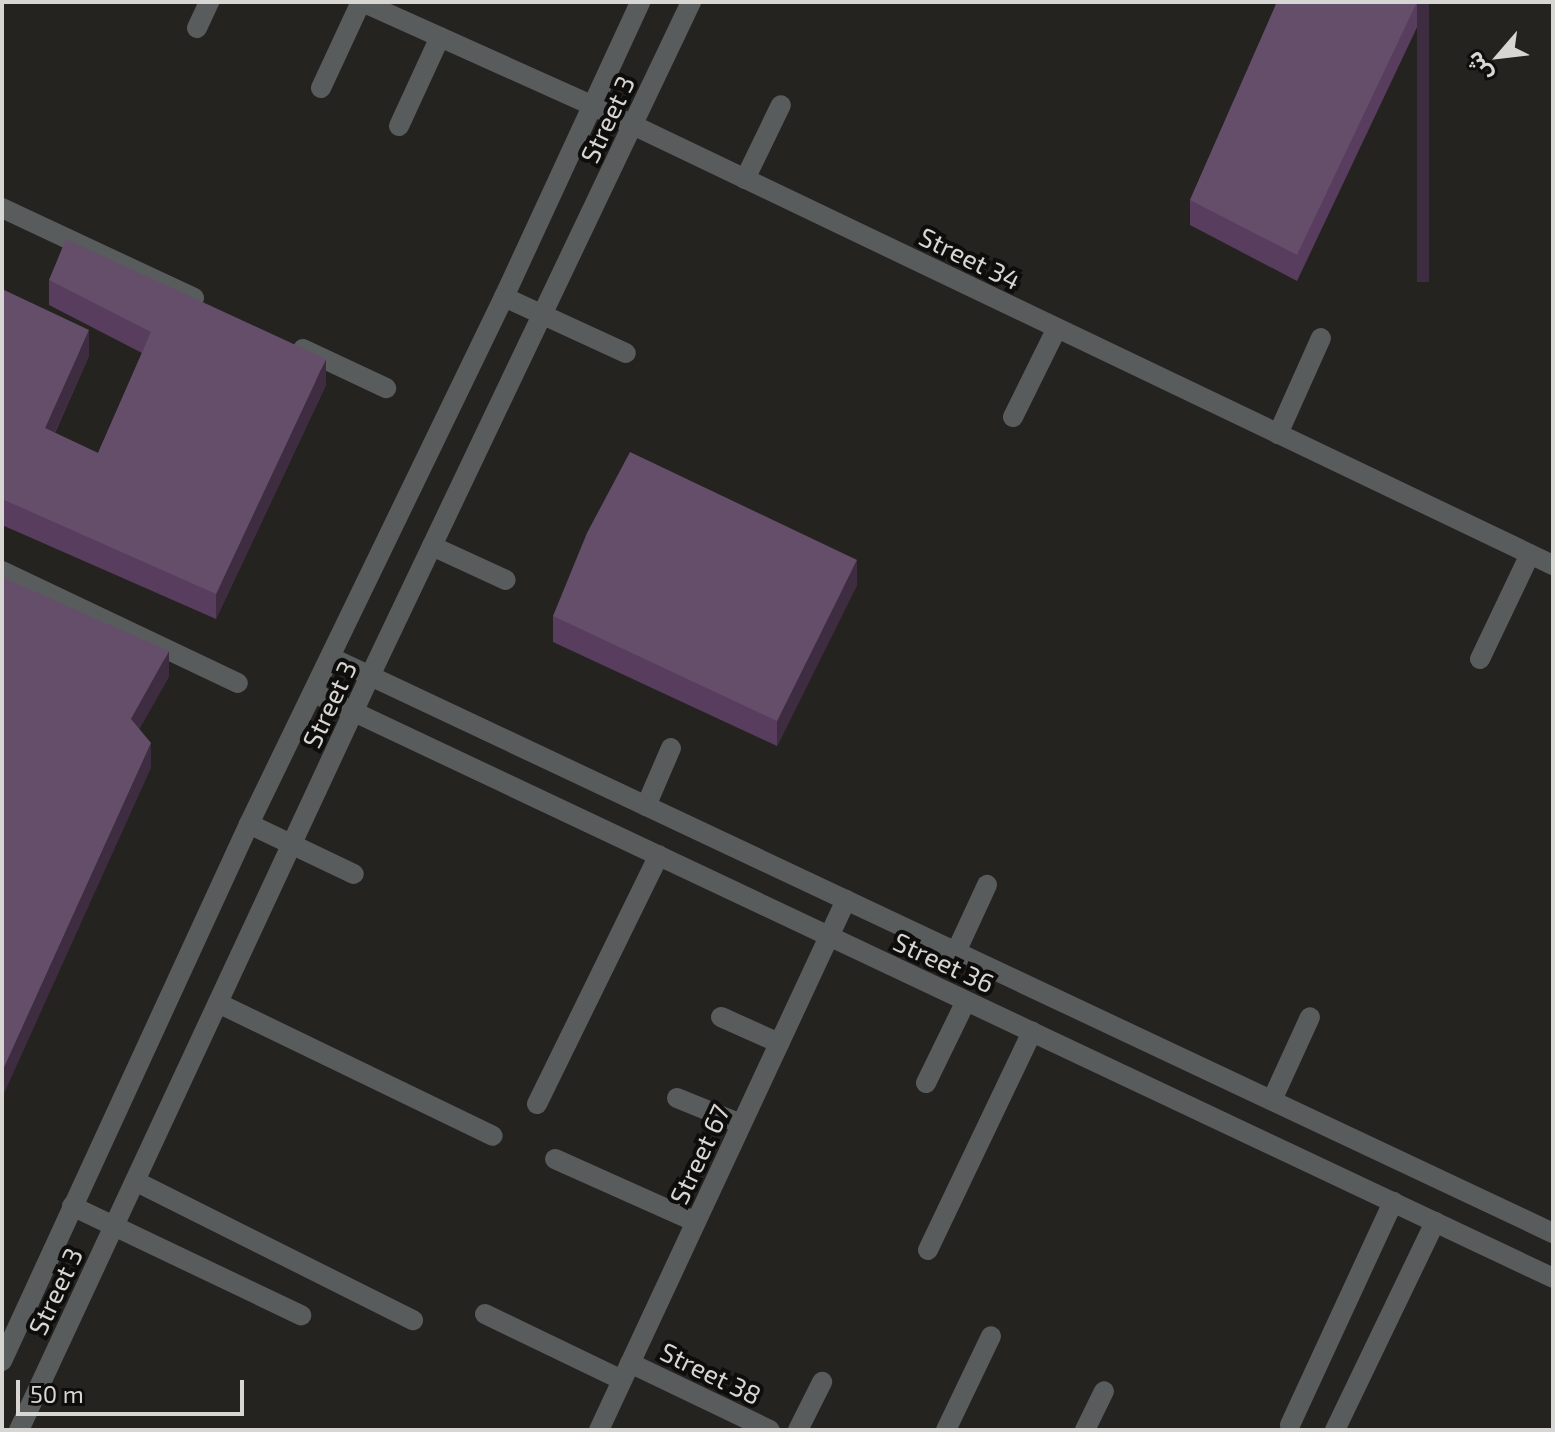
<!DOCTYPE html>
<html>
<head>
<meta charset="utf-8">
<style>
	body { margin:0 }
	#map { position:relative; width:1555px; height:1432px; overflow:hidden; background:#252320; font-family:"Exo 2","Noto Sans Arabic",sans-serif }
	div>[style] { position:absolute }
	[style*='--x'] { left:calc(var(--x)*1px); top:calc(var(--y)*1px); width:calc(var(--w)*1px); rotate:calc(var(--a)*1deg) }
	.minor>* { height:20px; margin:-10px; padding:0 10px; transform-origin:10px; border-radius:10px; background:#595c5d }
	.wall>* { inset:0; background:#583d5e }
	.shaded-wall>* { inset:0; background:#3e2c40; transform-origin:0 0 }
	.building>* { inset:0; background:#654e6a }
	span { translate:-50% -50%; white-space:nowrap; text-align:center; line-height:1.15; -webkit-text-stroke:8px #0e0d0b; paint-order:stroke }
	.street-label { font-size:26px; color:#d7d6d3 }
	.frame { position:absolute; inset:0; border:4px solid #d7d6d3; pointer-events:none }
	.north { position:absolute; left:1459px; top:16px; width:80px; height:80px; -webkit-text-stroke:6px #0e0d0b; paint-order:stroke; rotate:242deg; font-size:22px; font-weight:700; line-height:32px; text-align:center; color:#d7d6d3 }
	.north::after { content:''; display:block; margin:auto; width:28px; height:36px; background:#d7d6d3; clip-path:polygon(50% 0,100% 100%,50% 72%,0 100%) }
	.scale { position:absolute; left:16px; top:1380px; width:228px; height:36px; box-sizing:border-box; border:4px solid #d7d6d3; border-top:0; padding-left:10px; font-size:24px; line-height:28px; white-space:nowrap; color:#d7d6d3; -webkit-text-stroke:6px #0e0d0b; paint-order:stroke }
</style>
</head>
<body>
<div id="map">
	<div class="minor">
		<i style="--x:362;--y:2;--w:251;--a:24.2"></i>
		<i style="--x:591;--y:105;--w:1066;--a:25.56"></i>
		<i style="--x:197;--y:28;--w:29;--a:-65"></i>
		<i style="--x:321;--y:88;--w:95;--a:-65.1"></i>
		<i style="--x:399;--y:126;--w:98;--a:-65.3"></i>
		<i style="--x:745;--y:179;--w:82;--a:-64.1"></i>
		<i style="--x:2;--y:208;--w:212;--a:25.1"></i>
		<i style="--x:504;--y:297;--w:134;--a:24.7"></i>
		<i style="--x:303;--y:349;--w:92;--a:25.2"></i>
		<i style="--x:1013;--y:417;--w:99;--a:-63.7"></i>
		<i style="--x:1278;--y:434;--w:105;--a:-65.9"></i>
		<i style="--x:432;--y:546;--w:81;--a:24.7"></i>
		<i style="--x:2;--y:571;--w:261;--a:25.4"></i>
		<i style="--x:330;--y:657;--w:1352;--a:25.22"></i>
		<i style="--x:1480;--y:659;--w:116;--a:-64.5"></i>
		<i style="--x:314;--y:693;--w:1370;--a:25.27"></i>
		<i style="--x:646;--y:806;--w:63;--a:-66.7"></i>
		<i style="--x:249;--y:824;--w:116;--a:25.5"></i>
		<i style="--x:956;--y:952;--w:74;--a:-65.2"></i>
		<i style="--x:218;--y:1003;--w:305;--a:25.8"></i>
		<i style="--x:721;--y:1017;--w:64;--a:24.1"></i>
		<i style="--x:926;--y:1083;--w:91;--a:-64"></i>
		<i style="--x:677;--y:1098;--w:69;--a:22.1"></i>
		<i style="--x:1272;--y:1100;--w:91;--a:-65.4"></i>
		<i style="--x:537;--y:1104;--w:277;--a:-63.9"></i>
		<i style="--x:555;--y:1159;--w:154;--a:24.1"></i>
		<i style="--x:135;--y:1181;--w:311;--a:26.6"></i>
		<i style="--x:72;--y:1206;--w:254;--a:25.5"></i>
		<i style="--x:928;--y:1250;--w:242;--a:-64.5"></i>
		<i style="--x:485;--y:1314;--w:152;--a:25.7"></i>
		<i style="--x:2;--y:1361;--w:591;--a:-65.3"></i>
		<i style="--x:249;--y:824;--w:585;--a:-64.18"></i>
		<i style="--x:504;--y:297;--w:325;--a:-65.2"></i>
		<i style="--x:630;--y:1363;--w:155;--a:25.6"></i>
		<i style="--x:1290;--y:1425;--w:246;--a:-65.2"></i>
		<i style="--x:19;--y:1430;--w:832;--a:-65.04"></i>
		<i style="--x:370;--y:676;--w:747;--a:-64.53"></i>
		<i style="--x:599;--y:1430;--w:585;--a:-65.01"></i>
		<i style="--x:798;--y:1430;--w:54;--a:-63.4"></i>
		<i style="--x:946;--y:1430;--w:104;--a:-64.4"></i>
		<i style="--x:1085;--y:1430;--w:43;--a:-64"></i>
		<i style="--x:1335;--y:1430;--w:231;--a:-64.3"></i>
	</div>
	<div class="wall">
		<i style="clip-path:polygon(1277px 2px,1429px 2px,1297px 281px,1190px 225px,1190px 200px)"></i>
		<i style="clip-path:polygon(49px 280px,326px 385px,216px 619px,2px 525px,2px 289px,89px 356px,55px 433px,98px 453px,142px 353px,49px 305px)"></i>
		<i style="clip-path:polygon(857px 585px,777px 746px,553px 642px,553px 616px)"></i>
	</div>
	<div class="shaded-wall">
		<i style="left:1417px;top:2px;width:12px;height:280px"></i>
		<i style="clip-path:polygon(89px 330px,89px 356px,45px 454px,45px 428px)"></i>
		<i style="clip-path:polygon(326px 359px,326px 385px,216px 619px,216px 594px)"></i>
		<i style="clip-path:polygon(857px 560px,857px 585px,777px 746px,777px 721px)"></i>
		<i style="clip-path:polygon(169px 651px,169px 677px,131px 744px,131px 719px)"></i>
		<i style="clip-path:polygon(151px 743px,151px 768px,2px 1098px,2px 1072px)"></i>
	</div>
	<div class="building">
		<i style="clip-path:polygon(1277px 2px,1417px 2px,1297px 255px,1190px 200px)"></i>
		<i style="clip-path:polygon(66px 239px,326px 359px,216px 594px,2px 499px,2px 289px,89px 330px,45px 428px,98px 453px,151px 332px,49px 280px)"></i>
		<i style="clip-path:polygon(630px 452px,857px 560px,777px 721px,553px 616px,587px 533px)"></i>
		<i style="clip-path:polygon(2px 577px,169px 651px,131px 719px,151px 743px,2px 1072px)"></i>
	</div>
	<div class="street-label">
		<span style="left:607px;top:119px;rotate:-65deg">Street 3</span>
		<span style="left:970px;top:258px;rotate:26deg">Street 34</span>
		<span style="left:329px;top:704px;rotate:-65deg">Street 3</span>
		<span style="left:944px;top:962px;rotate:25deg">Street 36</span>
		<span style="left:699px;top:1154px;rotate:-65deg">Street 67</span>
		<span style="left:55px;top:1291px;rotate:-65deg">Street 3</span>
		<span style="left:711px;top:1373px;rotate:26deg">Street 38</span>
	</div>
	<div class="frame"></div>
	<div class="north">ش</div>
	<div class="scale">50 m</div>
</div>
</body>
</html>
